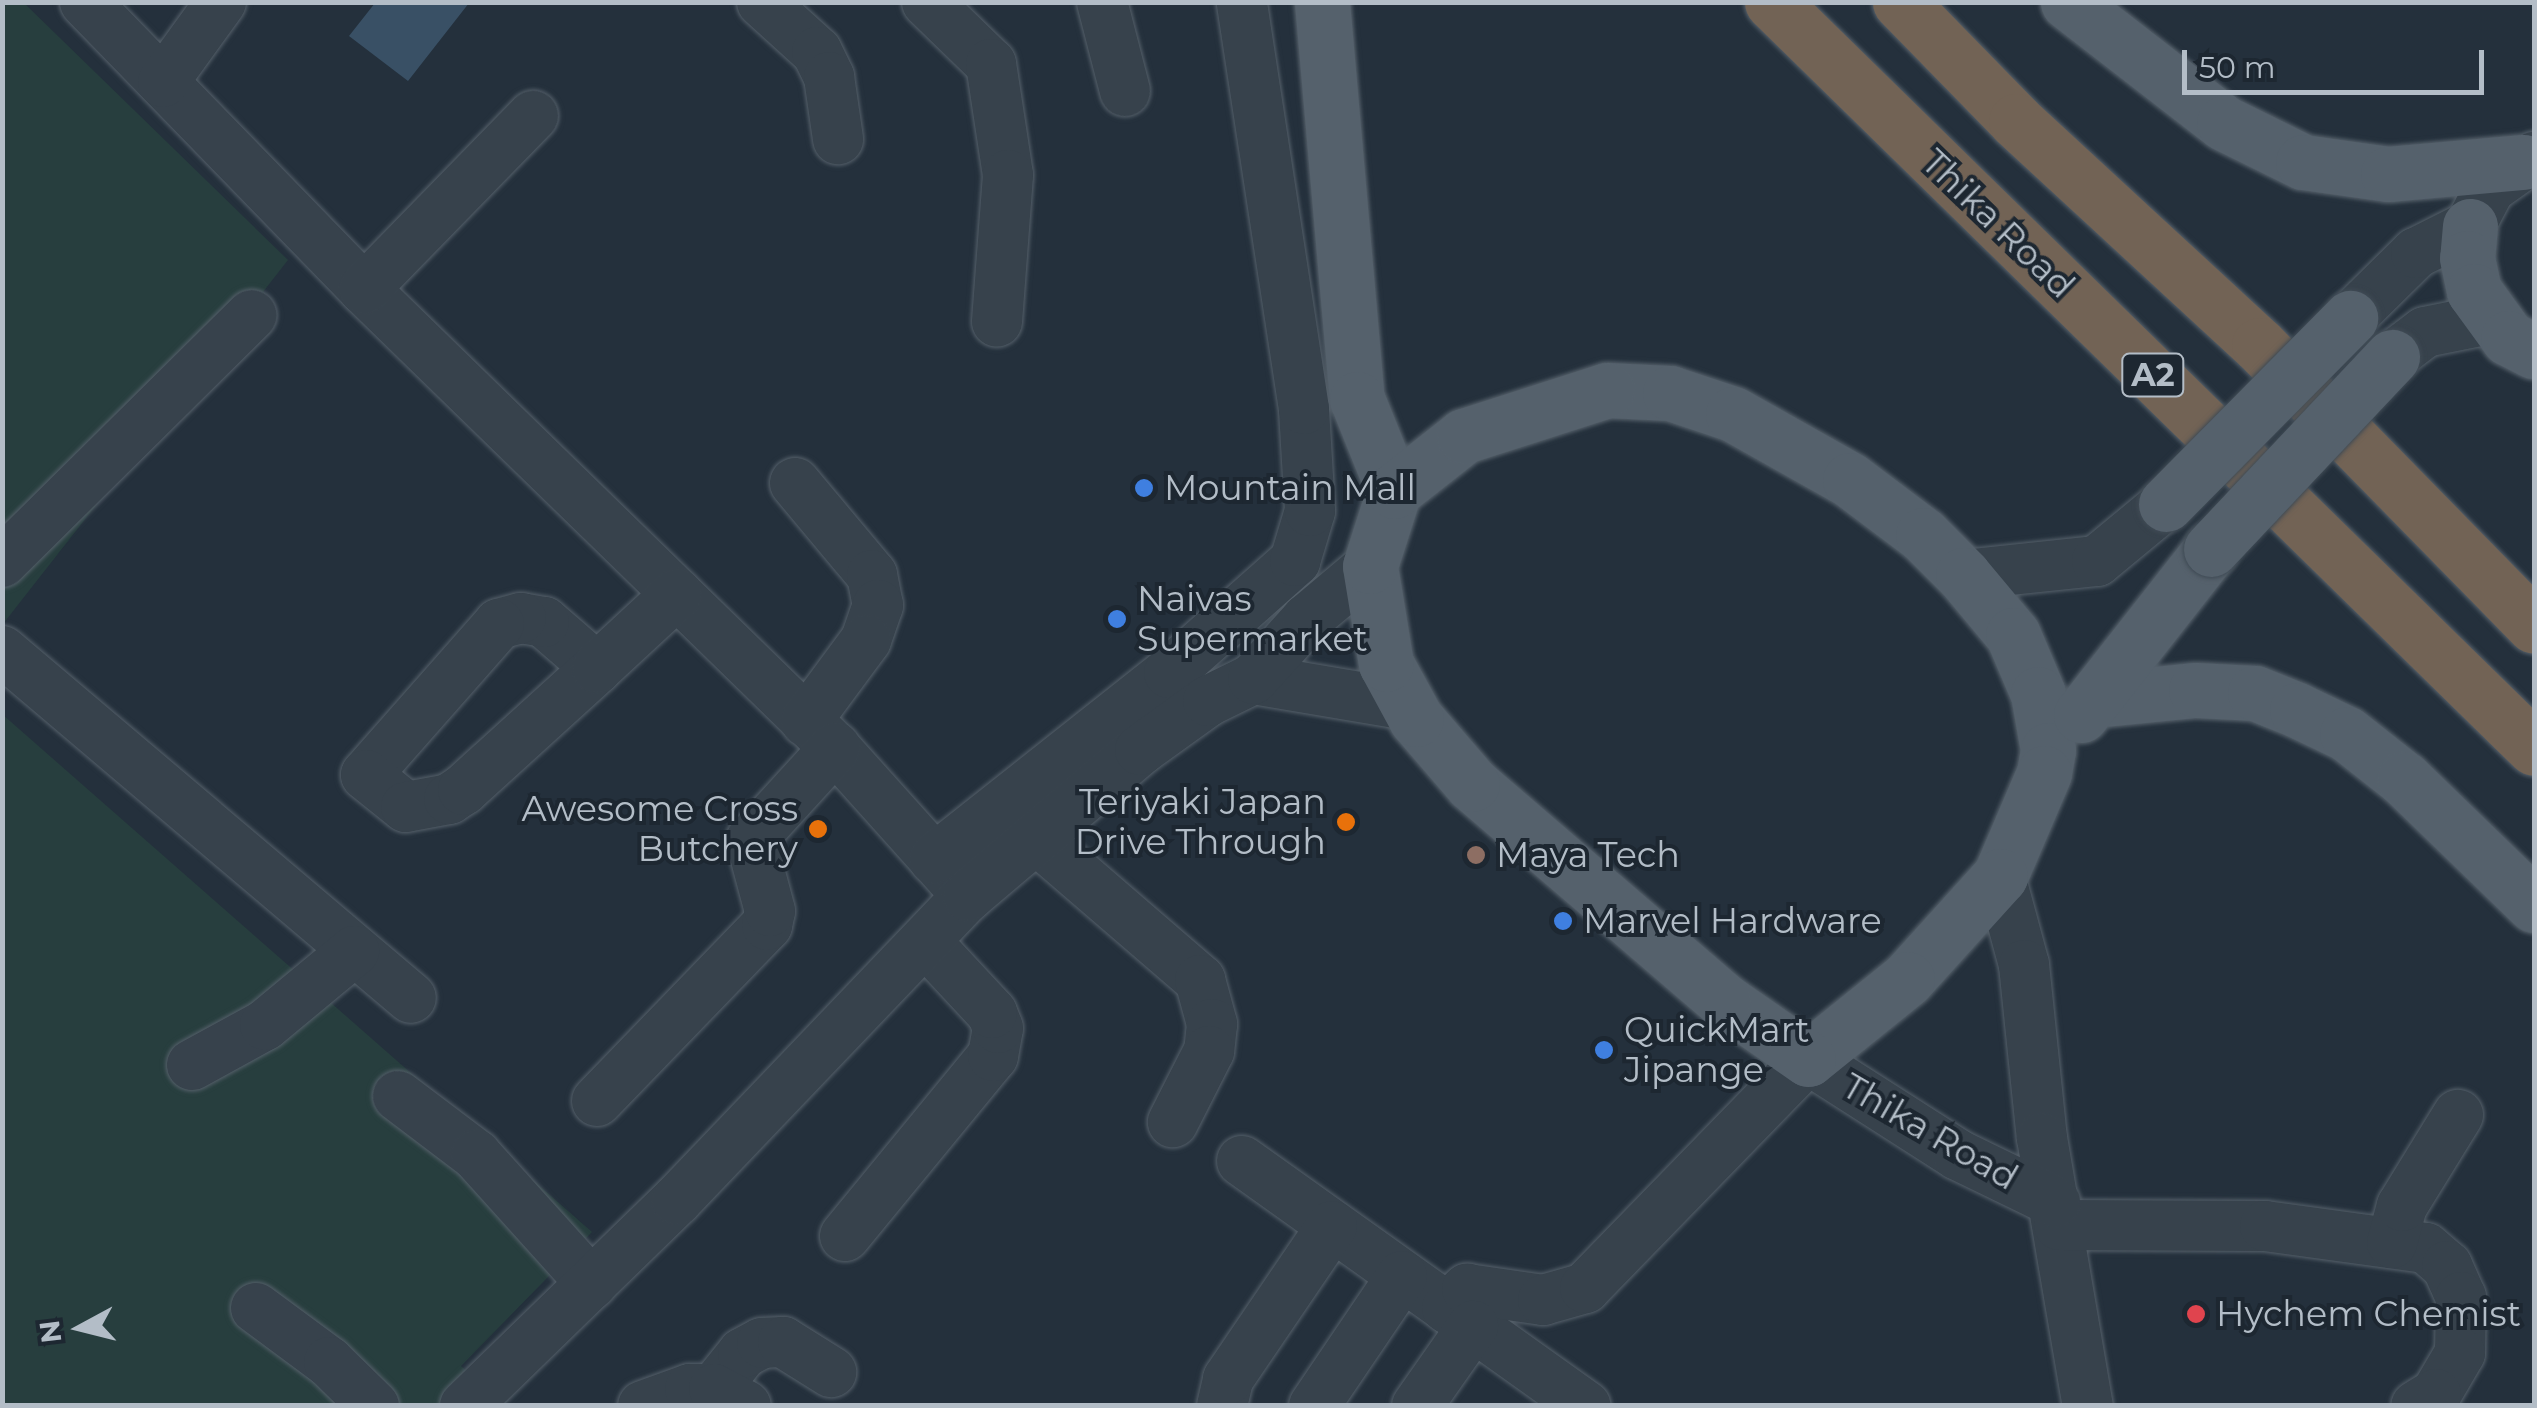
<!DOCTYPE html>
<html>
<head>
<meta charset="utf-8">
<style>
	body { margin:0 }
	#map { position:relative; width:2537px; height:1408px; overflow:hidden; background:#24303c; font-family:Montserrat,sans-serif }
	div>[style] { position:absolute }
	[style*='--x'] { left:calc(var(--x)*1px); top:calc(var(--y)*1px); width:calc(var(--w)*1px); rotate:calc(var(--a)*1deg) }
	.green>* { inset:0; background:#273e3e }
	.water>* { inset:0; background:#395065 }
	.roads { filter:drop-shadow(0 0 2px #55606a) drop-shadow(0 0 2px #55606a) }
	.minor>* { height:50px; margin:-25px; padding:0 25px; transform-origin:25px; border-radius:25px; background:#37424c }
	.major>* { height:55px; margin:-27.5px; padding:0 27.5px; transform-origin:27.5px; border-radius:27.5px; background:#55616c }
	.highway>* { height:55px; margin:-27.5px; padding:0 27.5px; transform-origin:27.5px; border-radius:27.5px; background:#726355 }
	.bridges { filter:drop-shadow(0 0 2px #404b55) drop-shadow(0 0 2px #404b55) }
	.major-bridge>* { height:55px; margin:-27.5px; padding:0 27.5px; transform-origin:27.5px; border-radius:27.5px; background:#55616c }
	.dots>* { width:28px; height:28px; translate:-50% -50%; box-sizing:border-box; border:5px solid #1d2731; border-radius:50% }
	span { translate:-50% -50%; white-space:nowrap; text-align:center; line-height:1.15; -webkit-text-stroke:8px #1d2731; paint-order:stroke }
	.shield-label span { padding:2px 8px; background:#1d2731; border:2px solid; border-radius:8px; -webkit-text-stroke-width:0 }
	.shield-label { font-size:32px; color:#b3bdc7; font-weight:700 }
	.street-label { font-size:35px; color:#b3bdc7 }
	.poi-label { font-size:35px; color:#b3bdc7 }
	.left { translate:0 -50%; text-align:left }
	.right { translate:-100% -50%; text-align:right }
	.frame { position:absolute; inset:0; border:5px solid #b3bdc7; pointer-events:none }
	.north { position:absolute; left:30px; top:1278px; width:100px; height:100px; -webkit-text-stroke:8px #1d2731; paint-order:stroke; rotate:263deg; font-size:28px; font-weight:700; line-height:40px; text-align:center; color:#b3bdc7 }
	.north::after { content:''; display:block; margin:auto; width:35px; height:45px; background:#b3bdc7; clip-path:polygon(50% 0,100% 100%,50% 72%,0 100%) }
	.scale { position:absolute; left:2182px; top:50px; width:302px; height:45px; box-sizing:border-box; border:5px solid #b3bdc7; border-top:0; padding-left:12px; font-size:30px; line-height:35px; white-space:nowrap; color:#b3bdc7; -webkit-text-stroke:8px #1d2731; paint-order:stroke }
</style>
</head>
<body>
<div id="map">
	<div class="green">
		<i style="clip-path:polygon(23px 2px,288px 260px,3px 624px,2px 3px)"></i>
		<i style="clip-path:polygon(2px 714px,592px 1232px,461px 1366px,505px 1405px,3px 1405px)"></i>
	</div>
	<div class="water">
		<i style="clip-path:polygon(375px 3px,375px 2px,469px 3px,408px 81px,349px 36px)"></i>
	</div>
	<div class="roads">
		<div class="minor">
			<i style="--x:85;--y:2;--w:400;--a:45.8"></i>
			<i style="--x:364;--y:289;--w:658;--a:44.26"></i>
			<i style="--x:835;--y:748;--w:199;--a:48.1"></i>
			<i style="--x:762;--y:2;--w:74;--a:42.3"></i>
			<i style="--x:817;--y:52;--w:28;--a:64"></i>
			<i style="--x:829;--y:77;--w:63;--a:81.7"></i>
			<i style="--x:927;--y:2;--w:89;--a:44.1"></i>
			<i style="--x:991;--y:64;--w:112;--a:81.3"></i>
			<i style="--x:1008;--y:175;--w:147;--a:94.3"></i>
			<i style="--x:1102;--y:2;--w:92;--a:75.5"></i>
			<i style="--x:163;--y:82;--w:99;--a:-54.1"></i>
			<i style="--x:364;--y:289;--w:242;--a:-45.7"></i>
			<i style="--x:2350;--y:318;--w:93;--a:-44.6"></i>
			<i style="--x:2416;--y:253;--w:60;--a:-26.6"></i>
			<i style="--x:2470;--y:226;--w:43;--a:-62.2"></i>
			<i style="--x:2490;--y:188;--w:54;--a:-35.2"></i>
			<i style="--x:2392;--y:357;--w:41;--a:-37.1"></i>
			<i style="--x:2425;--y:332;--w:66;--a:-11.3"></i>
			<i style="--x:795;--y:483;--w:120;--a:50.1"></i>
			<i style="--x:872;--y:575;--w:31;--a:79"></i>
			<i style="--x:878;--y:605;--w:37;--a:109"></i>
			<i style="--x:866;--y:640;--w:101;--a:126.5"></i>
			<i style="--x:2;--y:562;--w:351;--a:-44.7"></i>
			<i style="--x:1963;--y:575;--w:135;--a:-6"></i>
			<i style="--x:2097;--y:561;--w:89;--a:-39.6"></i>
			<i style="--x:2;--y:651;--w:536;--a:40.31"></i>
			<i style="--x:597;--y:668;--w:70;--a:-139"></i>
			<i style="--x:544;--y:622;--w:23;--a:-170"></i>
			<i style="--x:521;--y:618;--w:23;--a:165"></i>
			<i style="--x:499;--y:624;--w:201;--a:131.4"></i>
			<i style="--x:366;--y:775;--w:51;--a:38.7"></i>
			<i style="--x:406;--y:807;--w:44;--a:-10.5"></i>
			<i style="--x:449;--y:799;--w:17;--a:-33"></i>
			<i style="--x:463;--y:790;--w:181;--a:-42.3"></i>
			<i style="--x:597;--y:668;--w:109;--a:-42.8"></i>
			<i style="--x:1253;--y:679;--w:156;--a:9.6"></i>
			<i style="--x:1039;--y:841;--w:213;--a:40.8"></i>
			<i style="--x:1200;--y:980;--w:46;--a:74.7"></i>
			<i style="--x:1212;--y:1024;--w:27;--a:96"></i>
			<i style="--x:1209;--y:1051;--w:80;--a:116.9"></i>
			<i style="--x:934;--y:859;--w:300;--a:-38.4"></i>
			<i style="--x:1169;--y:673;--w:169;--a:-41.6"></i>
			<i style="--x:1295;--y:561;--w:52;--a:-73.3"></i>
			<i style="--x:1310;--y:511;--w:102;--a:-93.4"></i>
			<i style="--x:1304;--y:409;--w:412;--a:-98.7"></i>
			<i style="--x:2000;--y:876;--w:92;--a:74.9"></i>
			<i style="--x:2024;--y:965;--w:174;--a:84.1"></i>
			<i style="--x:2042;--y:1138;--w:272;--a:80.3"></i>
			<i style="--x:192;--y:1065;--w:83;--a:-28.7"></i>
			<i style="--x:265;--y:1025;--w:116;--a:-39.7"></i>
			<i style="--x:398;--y:1096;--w:98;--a:37.1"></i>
			<i style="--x:476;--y:1155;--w:173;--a:48"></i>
			<i style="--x:597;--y:1101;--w:245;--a:-46"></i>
			<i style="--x:767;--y:925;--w:14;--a:-78"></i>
			<i style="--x:770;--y:911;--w:73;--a:-105"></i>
			<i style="--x:751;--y:840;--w:125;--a:-47.6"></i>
			<i style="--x:1242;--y:1161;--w:422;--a:35.5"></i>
			<i style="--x:2059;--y:1225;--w:206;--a:0.3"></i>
			<i style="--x:2265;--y:1226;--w:162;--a:7.8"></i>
			<i style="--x:2426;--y:1248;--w:28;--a:41"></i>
			<i style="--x:2447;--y:1266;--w:34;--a:66"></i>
			<i style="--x:2461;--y:1297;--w:56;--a:91"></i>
			<i style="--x:2460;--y:1353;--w:48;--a:120.3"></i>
			<i style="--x:2436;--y:1394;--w:23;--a:149"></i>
			<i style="--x:845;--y:1236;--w:233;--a:-50.6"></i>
			<i style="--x:993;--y:1056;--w:28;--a:-80"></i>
			<i style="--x:998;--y:1028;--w:16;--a:-112"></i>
			<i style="--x:992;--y:1013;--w:98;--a:-132.9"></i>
			<i style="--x:2392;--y:1243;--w:38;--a:-75"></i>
			<i style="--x:2402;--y:1206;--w:107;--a:-58.4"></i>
			<i style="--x:256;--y:1308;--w:91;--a:36.5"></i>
			<i style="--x:329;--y:1362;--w:63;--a:44.4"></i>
			<i style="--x:1447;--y:1308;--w:28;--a:-44"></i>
			<i style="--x:1467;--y:1289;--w:77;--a:8.2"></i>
			<i style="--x:1543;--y:1300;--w:44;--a:-15.9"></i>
			<i style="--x:1585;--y:1288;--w:320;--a:-45.8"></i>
			<i style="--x:1808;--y:1059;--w:178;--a:32.6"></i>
			<i style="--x:1958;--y:1155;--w:108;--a:25.9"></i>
			<i style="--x:714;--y:1389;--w:46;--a:-51.1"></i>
			<i style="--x:743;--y:1353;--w:21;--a:-28"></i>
			<i style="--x:762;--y:1343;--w:21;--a:-3"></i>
			<i style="--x:783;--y:1342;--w:57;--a:32"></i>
			<i style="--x:465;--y:1406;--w:296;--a:-44.2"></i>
			<i style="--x:677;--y:1200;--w:421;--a:-46.3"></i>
			<i style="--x:968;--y:896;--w:226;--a:-40.3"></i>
			<i style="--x:1140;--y:750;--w:84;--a:-35.8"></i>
			<i style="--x:1208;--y:701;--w:50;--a:-26.1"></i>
			<i style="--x:1253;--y:679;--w:81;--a:-48"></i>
			<i style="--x:1307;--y:619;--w:82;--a:-40.1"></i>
			<i style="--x:643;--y:1406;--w:50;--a:-19.9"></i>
			<i style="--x:690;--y:1389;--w:24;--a:0"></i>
			<i style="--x:714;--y:1389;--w:36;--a:28"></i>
			<i style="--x:1222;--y:1406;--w:28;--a:-77"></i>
			<i style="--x:1228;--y:1379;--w:185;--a:-55.8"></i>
			<i style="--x:1314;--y:1406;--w:157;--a:-55.9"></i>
			<i style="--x:1417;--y:1406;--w:98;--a:-55"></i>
		</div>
		<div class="major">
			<i style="--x:1322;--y:2;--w:399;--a:85"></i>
			<i style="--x:1357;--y:399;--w:99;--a:68.1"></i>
			<i style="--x:2068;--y:2;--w:197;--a:37.8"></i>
			<i style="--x:2224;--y:123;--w:88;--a:26.3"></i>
			<i style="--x:2303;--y:162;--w:86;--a:8"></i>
			<i style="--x:2388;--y:174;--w:136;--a:-5.1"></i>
			<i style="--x:2470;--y:226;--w:32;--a:95"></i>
			<i style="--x:2467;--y:258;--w:34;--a:78"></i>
			<i style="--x:2474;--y:291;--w:58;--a:54.1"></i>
			<i style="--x:2508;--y:338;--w:29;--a:27"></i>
			<i style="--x:1607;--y:390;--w:63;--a:2.7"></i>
			<i style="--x:1670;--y:393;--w:66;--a:18.4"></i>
			<i style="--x:1733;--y:414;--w:134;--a:29.4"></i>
			<i style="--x:1850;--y:480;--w:91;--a:37"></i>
			<i style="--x:1923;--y:535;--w:57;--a:45"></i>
			<i style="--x:1963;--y:575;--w:78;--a:50.2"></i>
			<i style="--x:2013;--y:635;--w:64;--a:67"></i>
			<i style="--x:2038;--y:694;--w:57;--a:79.9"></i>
			<i style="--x:2048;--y:750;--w:23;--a:100"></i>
			<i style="--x:2044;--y:773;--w:112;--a:113.1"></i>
			<i style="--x:2000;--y:876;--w:139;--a:132.1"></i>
			<i style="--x:1907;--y:979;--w:127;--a:141.1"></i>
			<i style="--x:1808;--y:1059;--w:103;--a:-145.2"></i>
			<i style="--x:1723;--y:1000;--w:331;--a:-139.3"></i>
			<i style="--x:1472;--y:784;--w:86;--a:-130.7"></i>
			<i style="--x:1416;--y:719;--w:63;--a:-118.6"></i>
			<i style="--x:1386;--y:664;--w:99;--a:-99.3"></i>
			<i style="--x:1370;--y:566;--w:79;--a:-72.3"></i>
			<i style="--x:1394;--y:491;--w:89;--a:-38.2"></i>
			<i style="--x:1464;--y:436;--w:150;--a:-17.8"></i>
			<i style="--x:2095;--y:700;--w:101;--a:-5.7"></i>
			<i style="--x:2196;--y:690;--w:59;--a:2.9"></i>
			<i style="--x:2255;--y:693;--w:45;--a:22"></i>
			<i style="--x:2297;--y:710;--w:55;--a:25.6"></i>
			<i style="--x:2347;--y:734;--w:73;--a:38.3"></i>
			<i style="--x:2404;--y:779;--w:181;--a:44.1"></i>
			<i style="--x:2081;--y:715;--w:211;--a:-51.9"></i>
		</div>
		<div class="highway">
			<i style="--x:1772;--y:2;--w:1066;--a:44.39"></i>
			<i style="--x:1900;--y:2;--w:166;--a:45.7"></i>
			<i style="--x:2016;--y:121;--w:330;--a:42.7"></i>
			<i style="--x:2259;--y:345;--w:393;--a:45.6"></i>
		</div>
	</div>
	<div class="bridges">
		<div class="major-bridge">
			<i style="--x:2166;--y:504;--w:262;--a:-45.3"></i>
			<i style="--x:2211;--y:549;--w:264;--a:-46.7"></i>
		</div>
	</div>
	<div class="dots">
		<i style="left:1144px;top:488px;background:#3f7fe0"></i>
		<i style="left:1117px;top:619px;background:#3f7fe0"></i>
		<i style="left:1346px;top:822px;background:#e8710a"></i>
		<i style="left:818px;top:829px;background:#e8710a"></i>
		<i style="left:1476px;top:855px;background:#8d6e63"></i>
		<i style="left:1563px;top:921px;background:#3f7fe0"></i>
		<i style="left:1604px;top:1050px;background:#3f7fe0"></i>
		<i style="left:2196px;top:1314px;background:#e0444e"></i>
	</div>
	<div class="shield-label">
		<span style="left:2153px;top:375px">A2</span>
	</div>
	<div class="street-label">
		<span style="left:1998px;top:224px;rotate:44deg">Thika Road</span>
		<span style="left:1930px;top:1132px;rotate:30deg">Thika Road</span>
	</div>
	<div class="poi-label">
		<span class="left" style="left:1164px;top:488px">Mountain Mall</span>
		<span class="left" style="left:1137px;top:619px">Naivas<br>Supermarket</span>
		<span class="right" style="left:1326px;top:822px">Teriyaki Japan<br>Drive Through</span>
		<span class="right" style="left:798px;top:829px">Awesome Cross<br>Butchery</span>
		<span class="left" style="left:1496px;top:855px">Maya Tech</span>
		<span class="left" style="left:1583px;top:921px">Marvel Hardware</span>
		<span class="left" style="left:1624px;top:1050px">QuickMart<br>Jipange</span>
		<span class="left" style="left:2216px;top:1314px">Hychem Chemist</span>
	</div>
	<div class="frame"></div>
	<div class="north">N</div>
	<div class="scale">50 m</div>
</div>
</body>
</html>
